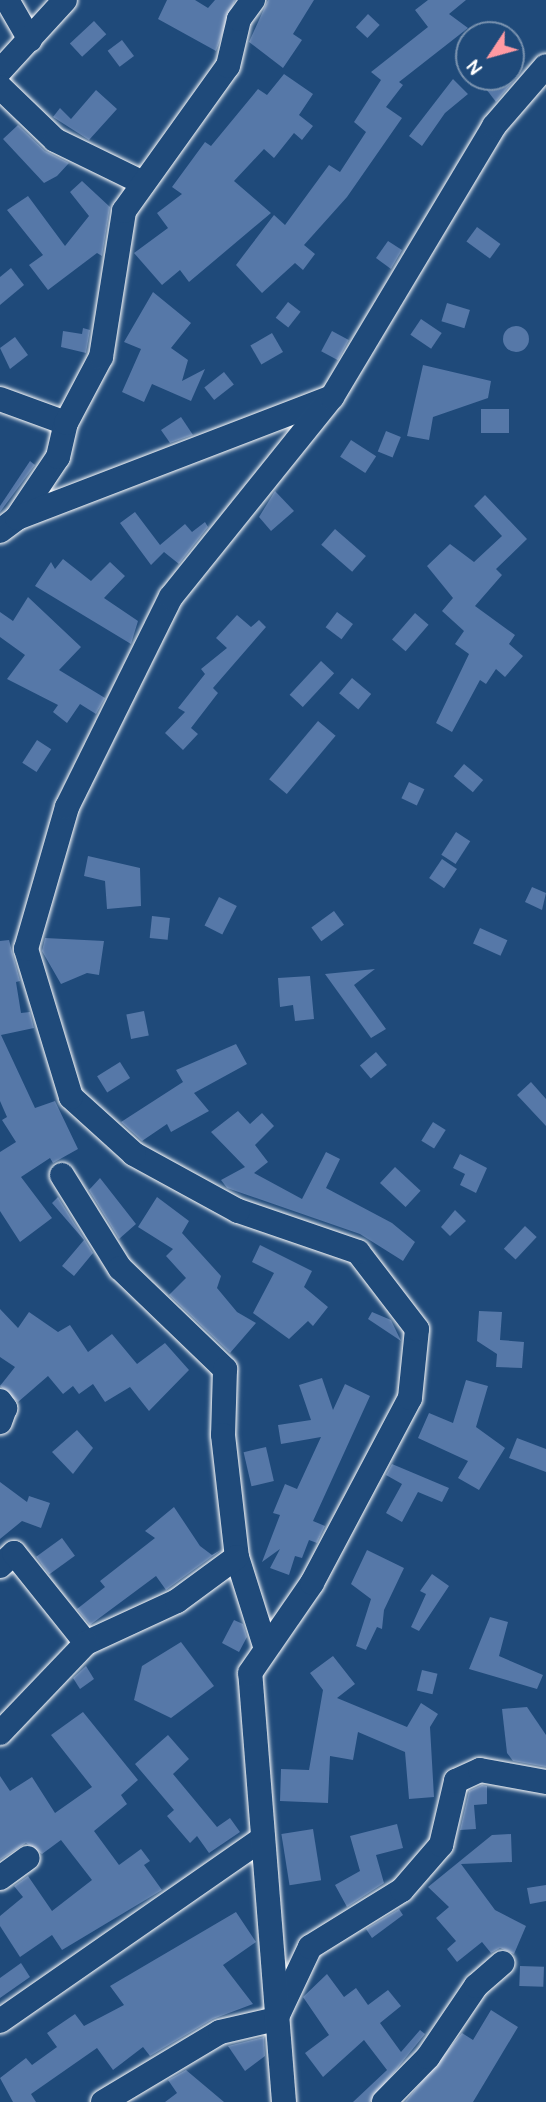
<!DOCTYPE html>
<html>
<head>
<meta charset="utf-8">
<style>
	body { margin:0 }
	#map { position:relative; width:546px; height:2102px; overflow:hidden; background:#1f4a7a; font-family:Pangolin,sans-serif }
	div>[style] { position:absolute }
	[style*='--x'] { left:calc(var(--x)*1px); top:calc(var(--y)*1px); width:calc(var(--w)*1px); rotate:calc(var(--a)*1deg) }
	.building>* { inset:0; background:#5678a8; transform-origin:0 0 }
	.round { border-radius:50% }
	.roads { filter:drop-shadow(0 0 2px #fff) drop-shadow(0 0 2px #fff) }
	.minor>* { height:24px; margin:-12px; padding:0 12px; transform-origin:12px; border-radius:12px; background:#1f4a7a }
	span { translate:-50% -50%; white-space:nowrap; text-align:center; line-height:1.15; -webkit-text-stroke:6px #1f4a7a; paint-order:stroke }
	.north { position:absolute; left:455px; top:21px; width:70px; height:70px; box-sizing:border-box; background:#1f4a7a; border:2px solid #7992af; border-radius:50%; rotate:234deg; font-size:19px; font-weight:700; line-height:28px; text-align:center; color:#fff }
	.north::after { content:''; display:block; margin:auto; width:24px; height:32px; background:#ff9aa2; clip-path:polygon(50% 0,100% 100%,50% 72%,0 100%) }
</style>
</head>
<body>
<div id="map">
	<div class="building">
		<i style="clip-path:polygon(167px 0,195px 0,208px 8px,215px 0,235px 0,216px 51px,158px 19px)"></i>
		<i style="clip-path:polygon(268px 0,314px 0,293px 34px,302px 40px,283px 68px,249px 42px)"></i>
		<i style="clip-path:polygon(428px 0,466px 0,449px 14px,468px 28px,399px 82px,403px 85px,386px 107px,402px 118px,347px 197px,304px 245px,315px 254px,303px 270px,295px 263px,262px 293px,236px 265px,274px 215px,285px 225px,329px 165px,340px 172px,366px 132px,354px 122px,381px 80px,371px 72px,428px 27px,415px 10px)"></i>
		<i style="left:368px;top:14px;width:16px;height:18px;rotate:43deg"></i>
		<i style="left:94px;top:21px;width:18px;height:33px;rotate:47deg"></i>
		<i style="left:122px;top:40px;width:20px;height:18px;rotate:53deg"></i>
		<i style="clip-path:polygon(284px 74px,313px 94px,299px 115px,313px 126px,302px 140px,294px 133px,274px 158px,264px 149px,234px 181px,271px 213px,189px 282px,180px 270px,162px 285px,134px 253px,168px 228px,157px 213px,182px 194px,172px 187px,205px 142px,211px 146px,258px 89px,267px 95px)"></i>
		<i style="clip-path:polygon(477px 77px,517px 77px,496px 102px)"></i>
		<i style="clip-path:polygon(453px 79px,468px 94px,445px 113px,422px 146px,409px 136px)"></i>
		<i style="clip-path:polygon(96px 90px,117px 109px,89px 140px,53px 117px,60px 108px,71px 119px)"></i>
		<i style="clip-path:polygon(18px 125px,45px 151px,69px 163px,57px 176px,44px 183px,3px 139px)"></i>
		<i style="clip-path:polygon(82px 181px,110px 207px,102px 256px,97px 253px,48px 290px,29px 265px,43px 255px,7px 210px,28px 196px,65px 246px,89px 216px,70px 192px)"></i>
		<i style="left:477px;top:227px;width:29px;height:18px;rotate:36deg"></i>
		<i style="clip-path:polygon(388px 241px,402px 250px,391px 269px,376px 258px)"></i>
		<i style="clip-path:polygon(11px 268px,24px 285px,0 305px,0 277px)"></i>
		<i style="clip-path:polygon(153px 292px,191px 323px,171px 348px,188px 360px,182px 381px,205px 369px,191px 401px,152px 384px,144px 402px,122px 392px,141px 349px,124px 342px)"></i>
		<i style="left:288px;top:302px;width:16px;height:20px;rotate:38deg"></i>
		<i style="left:447px;top:303px;width:24px;height:19px;rotate:17deg"></i>
		<i style="left:421px;top:319px;width:25px;height:19px;rotate:34deg"></i>
		<i class="round" style="left:503px;top:326px;width:26px;height:26px"></i>
		<i style="clip-path:polygon(83px 328px,90px 330px,86px 353px,61px 347px,63px 331px,82px 334px)"></i>
		<i style="left:332px;top:331px;width:19px;height:23px;rotate:28deg"></i>
		<i style="left:272px;top:333px;width:22px;height:25px;rotate:60deg"></i>
		<i style="clip-path:polygon(15px 337px,28px 355px,10px 369px,0 348px)"></i>
		<i style="clip-path:polygon(423px 365px,491px 381px,488px 398px,433px 417px,429px 440px,407px 436px)"></i>
		<i style="left:224px;top:372px;width:16px;height:25px;rotate:52deg"></i>
		<i style="left:481px;top:409px;width:28px;height:24px"></i>
		<i style="clip-path:polygon(181px 417px,193px 435px,170px 443px,161px 430px)"></i>
		<i style="left:386px;top:431px;width:16px;height:22px;rotate:22deg"></i>
		<i style="left:351px;top:440px;width:30px;height:20px;rotate:33deg"></i>
		<i style="clip-path:polygon(30px 461px,35px 465px,0 512px,0 506px)"></i>
		<i style="clip-path:polygon(275px 491px,294px 511px,271px 531px,259px 517px)"></i>
		<i style="clip-path:polygon(485px 495px,527px 539px,496px 569px,502px 575px,475px 606px,515px 635px,509px 644px,523px 656px,505px 677px,496px 669px,486px 684px,480px 680px,452px 732px,436px 723px,469px 654px,455px 644px,464px 631px,442px 611px,453px 598px,427px 566px,450px 544px,474px 562px,502px 536px,474px 506px)"></i>
		<i style="clip-path:polygon(135px 512px,160px 545px,185px 524px,192px 532px,205px 522px,208px 527px,179px 564px,164px 552px,151px 565px,120px 523px)"></i>
		<i style="left:335px;top:529px;width:41px;height:21px;rotate:41deg"></i>
		<i style="clip-path:polygon(63px 559px,91px 581px,110px 562px,125px 576px,104px 598px,138px 621px,131px 644px,35px 586px,51px 562px,55px 569px)"></i>
		<i style="clip-path:polygon(28px 597px,81px 647px,59px 670px,105px 698px,96px 714px,80px 704px,67px 723px,53px 712px,58px 705px,7px 679px,25px 655px,0 637px,0 612px,13px 621px)"></i>
		<i style="left:337px;top:612px;width:20px;height:19px;rotate:37deg"></i>
		<i style="left:415px;top:613px;width:18px;height:35px;rotate:41deg"></i>
		<i style="clip-path:polygon(237px 615px,251px 627px,259px 620px,266px 627px,213px 688px,218px 693px,191px 728px,198px 734px,183px 750px,165px 733px,185px 712px,178px 708px,205px 674px,201px 669px,227px 648px,216px 638px)"></i>
		<i style="left:321px;top:661px;width:18px;height:46px;rotate:43deg"></i>
		<i style="left:352px;top:678px;width:25px;height:20px;rotate:40deg"></i>
		<i style="left:318px;top:721px;width:23px;height:76px;rotate:40deg"></i>
		<i style="left:37px;top:740px;width:17px;height:27px;rotate:33deg"></i>
		<i style="left:464px;top:764px;width:25px;height:16px;rotate:40deg"></i>
		<i style="left:409px;top:782px;width:17px;height:18px;rotate:25deg"></i>
		<i style="left:456px;top:832px;width:17px;height:27px;rotate:33deg"></i>
		<i style="clip-path:polygon(88px 856px,140px 868px,141px 906px,107px 909px,105px 881px,84px 876px)"></i>
		<i style="left:442px;top:859px;width:18px;height:23px;rotate:34deg"></i>
		<i style="clip-path:polygon(532px 887px,546px 893px,542px 910px,525px 902px)"></i>
		<i style="left:219px;top:897px;width:20px;height:32px;rotate:27deg"></i>
		<i style="left:334px;top:911px;width:17px;height:28px;rotate:54deg"></i>
		<i style="left:152px;top:916px;width:18px;height:22px;rotate:6deg"></i>
		<i style="left:480px;top:928px;width:30px;height:17px;rotate:24deg"></i>
		<i style="clip-path:polygon(45px 938px,104px 941px,99px 975px,87px 973px,61px 984px,42px 951px)"></i>
		<i style="clip-path:polygon(9px 940px,20px 981px,16px 982px,21px 1013px,30px 1012px,34px 1028px,1px 1035px,35px 1108px,55px 1101px,78px 1149px,53px 1163px,50px 1158px,21px 1177px,52px 1218px,20px 1242px,0 1211px,0 1152px,16px 1142px,2px 1120px,7px 1117px,0 1101px,0 941px)"></i>
		<i style="clip-path:polygon(375px 969px,354px 985px,386px 1029px,371px 1038px,325px 974px)"></i>
		<i style="clip-path:polygon(310px 976px,314px 1019px,295px 1021px,293px 1005px,280px 1007px,278px 978px)"></i>
		<i style="left:144px;top:1011px;width:25px;height:18px;rotate:79deg"></i>
		<i style="clip-path:polygon(236px 1044px,247px 1064px,194px 1093px,209px 1111px,171px 1132px,167px 1124px,142px 1141px,121px 1122px,183px 1082px,176px 1070px)"></i>
		<i style="left:376px;top:1052px;width:17px;height:21px;rotate:50deg"></i>
		<i style="left:120px;top:1062px;width:19px;height:27px;rotate:58deg"></i>
		<i style="clip-path:polygon(531px 1082px,546px 1099px,546px 1126px,517px 1095px)"></i>
		<i style="clip-path:polygon(238px 1111px,250px 1124px,262px 1113px,274px 1126px,255px 1145px,268px 1162px,254px 1173px,302px 1199px,326px 1152px,340px 1159px,326px 1188px,392px 1223px,415px 1242px,403px 1261px,360px 1234px,227px 1188px,221px 1180px,245px 1167px,211px 1132px)"></i>
		<i style="left:433px;top:1122px;width:15px;height:22px;rotate:32deg"></i>
		<i style="clip-path:polygon(460px 1154px,487px 1168px,476px 1193px,460px 1185px,465px 1174px,453px 1168px)"></i>
		<i style="left:395px;top:1167px;width:35px;height:22px;rotate:43deg"></i>
		<i style="clip-path:polygon(100px 1178px,136px 1224px,119px 1239px,82px 1179px,89px 1190px)"></i>
		<i style="clip-path:polygon(58px 1197px,93px 1253px,74px 1276px,62px 1266px,84px 1240px,52px 1203px)"></i>
		<i style="clip-path:polygon(157px 1197px,189px 1221px,182px 1233px,221px 1276px,217px 1288px,237px 1312px,256px 1323px,230px 1353px,169px 1295px,186px 1278px,166px 1256px,173px 1249px,138px 1227px)"></i>
		<i style="clip-path:polygon(455px 1210px,466px 1221px,450px 1236px,441px 1227px)"></i>
		<i style="left:525px;top:1226px;width:16px;height:31px;rotate:43deg"></i>
		<i style="clip-path:polygon(260px 1245px,312px 1271px,304px 1287px,328px 1307px,313px 1326px,308px 1321px,289px 1339px,253px 1313px,274px 1273px,252px 1262px)"></i>
		<i style="clip-path:polygon(0 1309px,18px 1328px,29px 1312px,58px 1332px,70px 1325px,88px 1352px,112px 1334px,137px 1364px,165px 1343px,189px 1370px,149px 1411px,130px 1387px,105px 1402px,93px 1384px,79px 1394px,73px 1386px,63px 1394px,48px 1376px,18px 1402px,0 1386px,15px 1367px,0 1357px)"></i>
		<i style="clip-path:polygon(479px 1311px,502px 1312px,500px 1340px,524px 1342px,522px 1368px,496px 1367px,497px 1354px,477px 1341px)"></i>
		<i style="clip-path:polygon(372px 1312px,391px 1320px,401px 1341px,368px 1319px)"></i>
		<i style="clip-path:polygon(322px 1378px,333px 1410px,345px 1384px,370px 1396px,313px 1521px,325px 1526px,317px 1543px,309px 1540px,302px 1558px,295px 1556px,289px 1575px,270px 1568px,280px 1549px,262px 1562px,280px 1515px,273px 1513px,285px 1484px,297px 1489px,321px 1437px,281px 1444px,278px 1425px,311px 1420px,299px 1385px)"></i>
		<i style="clip-path:polygon(466px 1380px,488px 1386px,476px 1427px,505px 1448px,479px 1490px,458px 1478px,468px 1461px,418px 1438px,429px 1413px,453px 1423px)"></i>
		<i style="clip-path:polygon(77px 1430px,93px 1448px,73px 1474px,52px 1452px)"></i>
		<i style="clip-path:polygon(517px 1438px,546px 1449px,546px 1472px,509px 1458px)"></i>
		<i style="left:266px;top:1447px;width:35px;height:23px;rotate:77deg"></i>
		<i style="clip-path:polygon(392px 1464px,449px 1488px,442px 1502px,418px 1492px,402px 1522px,386px 1513px,402px 1484px,386px 1475px)"></i>
		<i style="clip-path:polygon(0 1482px,27px 1502px,29px 1496px,50px 1503px,41px 1528px,22px 1521px,0 1539px)"></i>
		<i style="clip-path:polygon(174px 1507px,200px 1546px,212px 1555px,221px 1550px,166px 1590px,156px 1576px,90px 1625px,77px 1609px,105px 1587px,100px 1581px,155px 1538px,145px 1531px)"></i>
		<i style="left:62px;top:1538px;width:22px;height:32px;rotate:54deg"></i>
		<i style="clip-path:polygon(367px 1550px,404px 1568px,384px 1610px,382px 1629px,377px 1627px,366px 1650px,356px 1646px,371px 1599px,351px 1584px)"></i>
		<i style="clip-path:polygon(432px 1574px,449px 1586px,419px 1631px,411px 1627px,426px 1594px,420px 1591px)"></i>
		<i style="clip-path:polygon(490px 1617px,508px 1622px,499px 1656px,543px 1675px,537px 1689px,469px 1669px)"></i>
		<i style="clip-path:polygon(234px 1620px,243px 1624px,247px 1637px,239px 1652px,222px 1643px)"></i>
		<i style="clip-path:polygon(181px 1642px,214px 1686px,171px 1718px,134px 1700px,142px 1666px)"></i>
		<i style="clip-path:polygon(333px 1656px,355px 1684px,337px 1698px,407px 1727px,421px 1703px,438px 1714px,430px 1727px,434px 1797px,409px 1799px,405px 1752px,358px 1732px,353px 1760px,330px 1756px,328px 1803px,280px 1801px,281px 1769px,309px 1770px,323px 1690px,310px 1673px)"></i>
		<i style="clip-path:polygon(86px 1666px,94px 1679px,80px 1689px,73px 1678px)"></i>
		<i style="left:422px;top:1670px;width:16px;height:21px;rotate:14deg"></i>
		<i style="clip-path:polygon(527px 1707px,546px 1735px,546px 1767px,513px 1761px,507px 1753px,502px 1709px)"></i>
		<i style="clip-path:polygon(83px 1712px,138px 1780px,121px 1795px,127px 1804px,94px 1831px,119px 1865px,141px 1849px,150px 1861px,144px 1865px,162px 1890px,62px 1950px,52px 1935px,20px 1957px,0 1926px,0 1916px,23px 1897px,14px 1886px,28px 1876px,52px 1911px,92px 1880px,61px 1840px,42px 1854px,26px 1843px,0 1860px,0 1776px,10px 1791px,32px 1777px,55px 1813px,92px 1787px,51px 1735px)"></i>
		<i style="clip-path:polygon(168px 1735px,189px 1759px,173px 1774px,217px 1827px,230px 1818px,240px 1832px,209px 1853px,197px 1836px,190px 1843px,167px 1816px,174px 1810px,135px 1764px)"></i>
		<i style="clip-path:polygon(482px 1785px,487px 1786px,487px 1804px,474px 1805px,476px 1829px,460px 1830px,469px 1791px)"></i>
		<i style="clip-path:polygon(397px 1824px,403px 1848px,376px 1855px,384px 1883px,347px 1907px,335px 1885px,360px 1871px,350px 1836px)"></i>
		<i style="left:313px;top:1829px;width:52px;height:32px;rotate:81deg"></i>
		<i style="clip-path:polygon(511px 1834px,512px 1862px,461px 1864px,495px 1910px,526px 1926px,514px 1954px,500px 1948px,491px 1953px,482px 1942px,457px 1962px,447px 1949px,456px 1941px,436px 1918px,449px 1907px,428px 1887px,492px 1835px)"></i>
		<i style="clip-path:polygon(546px 1885px,546px 1901px,530px 1904px,527px 1888px)"></i>
		<i style="clip-path:polygon(399px 1909px,403px 1915px,372px 1938px,366px 1929px)"></i>
		<i style="clip-path:polygon(236px 1912px,256px 1942px,223px 1965px,253px 2004px,213px 2019px,150px 2056px,143px 2047px,113px 2070px,97px 2048px,31px 2094px,36px 2102px,13px 2102px,0 2078px,26px 2058px,32px 2065px,57px 2047px,47px 2033px,75px 2014px,84px 2026px,124px 2005px,110px 1986px)"></i>
		<i style="clip-path:polygon(21px 1963px,30px 1977px,0 1998px,0 1978px)"></i>
		<i style="left:520px;top:1966px;width:24px;height:20px;rotate:2deg"></i>
		<i style="clip-path:polygon(327px 1974px,344px 1997px,356px 1988px,368px 2005px,388px 1990px,401px 2006px,380px 2023px,401px 2052px,420px 2030px,425px 2034px,370px 2102px,353px 2102px,387px 2070px,364px 2040px,323px 2077px,305px 2053px,329px 2035px,303px 1997px)"></i>
		<i style="clip-path:polygon(491px 2010px,518px 2027px,473px 2102px,405px 2102px,462px 2033px,473px 2040px)"></i>
		<i style="clip-path:polygon(264px 2037px,265px 2056px,245px 2071px,228px 2046px)"></i>
		<i style="clip-path:polygon(186px 2070px,224px 2102px,165px 2102px,177px 2093px,168px 2080px)"></i>
	</div>
	<div class="roads">
		<div class="minor">
			<i style="--x:7;--y:0;--w:46;--a:60.1"></i>
			<i style="--x:0;--y:71;--w:96;--a:-47.5"></i>
			<i style="--x:0;--y:87;--w:76;--a:43.9"></i>
			<i style="--x:55;--y:140;--w:98;--a:26"></i>
			<i style="--x:0;--y:399;--w:70;--a:20"></i>
			<i style="--x:17;--y:518;--w:73;--a:-56.1"></i>
			<i style="--x:58;--y:457;--w:35;--a:-77"></i>
			<i style="--x:66;--y:423;--w:75;--a:-62.1"></i>
			<i style="--x:101;--y:357;--w:148;--a:-81"></i>
			<i style="--x:124;--y:211;--w:178;--a:-54.4"></i>
			<i style="--x:228;--y:66;--w:48;--a:-76.8"></i>
			<i style="--x:239;--y:19;--w:24;--a:-54"></i>
			<i style="--x:0;--y:531;--w:21;--a:-37"></i>
			<i style="--x:17;--y:518;--w:337;--a:-21"></i>
			<i style="--x:62;--y:1175;--w:110;--a:58.1"></i>
			<i style="--x:120;--y:1268;--w:146;--a:43.9"></i>
			<i style="--x:225;--y:1369;--w:66;--a:91.7"></i>
			<i style="--x:223;--y:1435;--w:123;--a:83.5"></i>
			<i style="--x:237;--y:1557;--w:96;--a:72.5"></i>
			<i style="--x:0;--y:1401;--w:9;--a:54"></i>
			<i style="--x:5;--y:1408;--w:15;--a:110"></i>
			<i style="--x:0;--y:1566;--w:19;--a:-43"></i>
			<i style="--x:14;--y:1553;--w:115;--a:51.3"></i>
			<i style="--x:86;--y:1643;--w:100;--a:-24.8"></i>
			<i style="--x:177;--y:1601;--w:74;--a:-36.3"></i>
			<i style="--x:0;--y:1733;--w:124;--a:-46.3"></i>
			<i style="--x:0;--y:1878;--w:34;--a:-36"></i>
			<i style="--x:0;--y:2021;--w:317;--a:-34.8"></i>
			<i style="--x:103;--y:2102;--w:136;--a:-30.9"></i>
			<i style="--x:220;--y:2032;--w:57;--a:-13.1"></i>
			<i style="--x:276;--y:2019;--w:80;--a:-64.7"></i>
			<i style="--x:310;--y:1947;--w:108;--a:-31.8"></i>
			<i style="--x:402;--y:1890;--w:60;--a:-49.1"></i>
			<i style="--x:441;--y:1845;--w:66;--a:-76.8"></i>
			<i style="--x:456;--y:1781;--w:26;--a:-25"></i>
			<i style="--x:480;--y:1770;--w:67;--a:10.3"></i>
			<i style="--x:284;--y:2102;--w:430;--a:-94.5"></i>
			<i style="--x:250;--y:1673;--w:109;--a:-55.4"></i>
			<i style="--x:312;--y:1583;--w:209;--a:-62.1"></i>
			<i style="--x:410;--y:1398;--w:69;--a:-84.2"></i>
			<i style="--x:417;--y:1329;--w:97;--a:-127.5"></i>
			<i style="--x:358;--y:1252;--w:127;--a:-161.1"></i>
			<i style="--x:238;--y:1211;--w:119;--a:-151.3"></i>
			<i style="--x:134;--y:1154;--w:85;--a:-137.9"></i>
			<i style="--x:71;--y:1097;--w:155;--a:-106.9"></i>
			<i style="--x:26;--y:949;--w:148;--a:-73.9"></i>
			<i style="--x:67;--y:807;--w:234;--a:-63.7"></i>
			<i style="--x:171;--y:597;--w:257;--a:-51.2"></i>
			<i style="--x:332;--y:397;--w:316;--a:-59.1"></i>
			<i style="--x:494;--y:126;--w:79;--a:-49.1"></i>
			<i style="--x:384;--y:2102;--w:63;--a:-45.6"></i>
			<i style="--x:428;--y:2057;--w:86;--a:-55.9"></i>
			<i style="--x:476;--y:1986;--w:35;--a:-41"></i>
		</div>
	</div>
	<div class="north">N</div>
</div>
</body>
</html>
